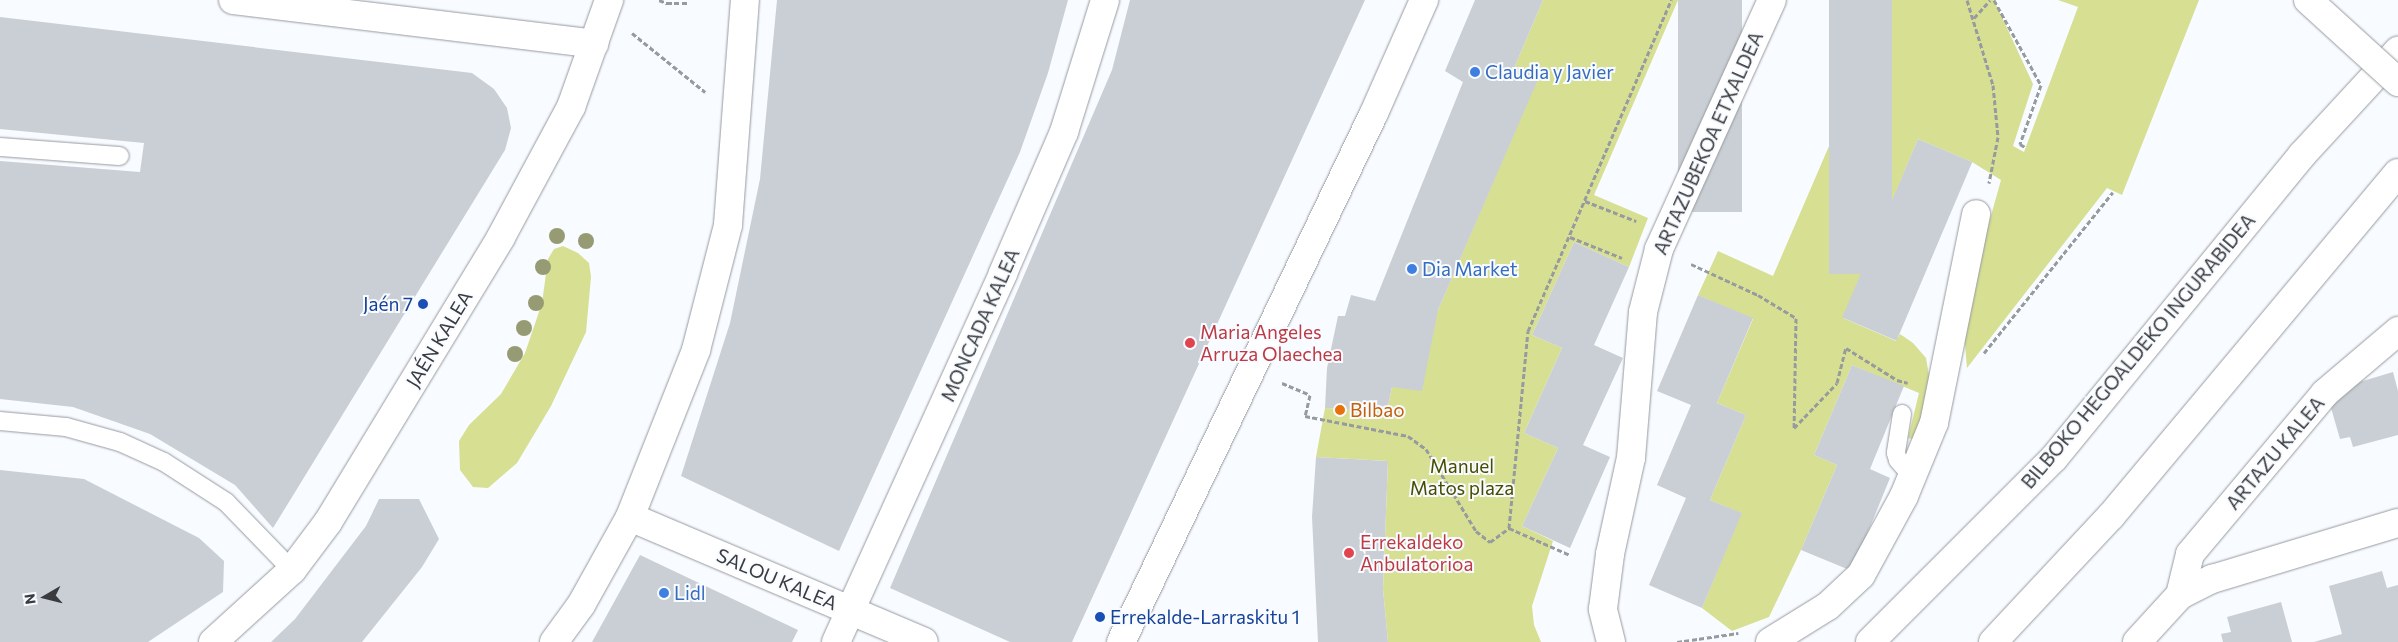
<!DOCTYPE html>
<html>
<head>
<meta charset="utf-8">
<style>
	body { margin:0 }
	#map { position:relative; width:2398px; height:642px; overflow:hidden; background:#f8fbff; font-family:Commissioner,sans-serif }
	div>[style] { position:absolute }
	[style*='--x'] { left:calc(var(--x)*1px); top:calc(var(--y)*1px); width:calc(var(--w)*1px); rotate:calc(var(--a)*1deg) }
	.green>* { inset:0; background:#d7df93 }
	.building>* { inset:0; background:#cacfd5; transform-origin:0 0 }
	.path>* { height:3px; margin-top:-1.5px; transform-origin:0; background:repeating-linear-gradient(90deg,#989b9e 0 5px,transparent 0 7.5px) }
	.roads { filter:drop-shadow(0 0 1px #959a9f) drop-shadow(0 0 1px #959a9f) }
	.lane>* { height:18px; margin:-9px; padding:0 9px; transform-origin:9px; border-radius:9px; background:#fff }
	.street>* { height:28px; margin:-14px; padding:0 14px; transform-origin:14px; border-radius:14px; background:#fff }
	.highway>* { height:28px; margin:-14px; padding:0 14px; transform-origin:14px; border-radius:14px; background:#fff }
	.bridges { filter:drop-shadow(0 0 1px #959a9f) drop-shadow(0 0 1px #959a9f) }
	.street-bridge>* { height:28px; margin:-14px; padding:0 14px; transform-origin:14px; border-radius:14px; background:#fff }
	.trees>* { width:16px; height:16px; margin:-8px; border-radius:50%; background:#979b73 }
	.dots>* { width:14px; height:14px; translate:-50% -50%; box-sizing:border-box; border:2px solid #f8fbff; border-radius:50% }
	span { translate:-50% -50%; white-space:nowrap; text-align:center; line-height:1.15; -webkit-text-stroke:4px #f8fbff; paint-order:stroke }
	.shop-label { font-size:19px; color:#366cbe }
	.left { translate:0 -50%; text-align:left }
	.street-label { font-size:19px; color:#393b3e }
	.transit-label { font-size:19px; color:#164399 }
	.right { translate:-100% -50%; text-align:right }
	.health-label { font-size:19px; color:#be3a42 }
	.food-label { font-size:19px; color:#c56008 }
	.park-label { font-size:19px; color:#484c00 }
	.north { position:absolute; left:20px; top:572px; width:50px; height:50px; -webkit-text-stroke:4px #f8fbff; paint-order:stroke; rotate:262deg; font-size:14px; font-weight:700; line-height:20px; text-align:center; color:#393b3e }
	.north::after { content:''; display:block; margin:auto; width:18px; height:22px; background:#393b3e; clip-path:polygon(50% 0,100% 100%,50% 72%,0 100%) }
</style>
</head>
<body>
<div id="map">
	<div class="green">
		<i style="clip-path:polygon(1543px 0,1678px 0,1594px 195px,1648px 218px,1629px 267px,1574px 242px,1532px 335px,1562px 348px,1524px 433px,1558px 448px,1522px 526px,1553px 541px,1532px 606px,1534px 625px,1541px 642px,1388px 642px,1383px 589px,1388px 461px,1316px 457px,1325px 408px,1387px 411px,1392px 387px,1438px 310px,1538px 77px,1515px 66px)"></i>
		<i style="clip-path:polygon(1892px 0,1994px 0,2033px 84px,2013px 146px,2024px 152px,2078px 7px,2058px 0,2199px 0,2122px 195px,2107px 188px,1967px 368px,1964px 333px,1978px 262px,2001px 180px,1972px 162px,1918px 139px,1843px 318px,1896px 341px,1900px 334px,1913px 343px,1926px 358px,1930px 381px,1927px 411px,1913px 439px,1908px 438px,1919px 393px,1852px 365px,1814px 455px,1837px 465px,1801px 550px,1769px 617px,1732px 631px,1702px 608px,1741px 513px,1710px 500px,1746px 415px,1717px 403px,1753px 319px,1698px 295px,1718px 251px,1773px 276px)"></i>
		<i style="clip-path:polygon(563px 246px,578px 253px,589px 263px,591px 277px,586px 332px,551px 406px,517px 463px,488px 488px,473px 487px,460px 470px,459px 441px,469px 425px,501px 394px,525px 353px,542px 303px,548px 259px,554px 249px)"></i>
	</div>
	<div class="building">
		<i style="clip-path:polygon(777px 0,1068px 0,1048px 73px,1020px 152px,839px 551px,681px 476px,730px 323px,760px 179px)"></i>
		<i style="clip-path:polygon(1130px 0,1365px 0,1072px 642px,1010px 642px,890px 588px,1112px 70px)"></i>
		<i style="clip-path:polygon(1475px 0,1543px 0,1515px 66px,1539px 77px,1438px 310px,1422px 391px,1392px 387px,1387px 411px,1325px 408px,1327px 368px,1338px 316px,1345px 316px,1351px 295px,1375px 301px,1463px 82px,1445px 71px)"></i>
		<i style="left:1678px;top:0;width:64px;height:212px"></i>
		<i style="left:1829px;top:0;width:63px;height:274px"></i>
		<i style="clip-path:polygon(0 17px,472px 73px,494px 89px,507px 108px,511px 128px,505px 150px,273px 528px,235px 485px,150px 434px,73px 407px,0 399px,0 161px,140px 172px,144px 143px,0 129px)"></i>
		<i style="left:1918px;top:139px;width:59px;height:194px;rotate:23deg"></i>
		<i style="clip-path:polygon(1574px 242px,1629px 267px,1594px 345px,1623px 358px,1583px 445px,1610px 457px,1570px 548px,1522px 526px,1558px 448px,1524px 433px,1562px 348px,1532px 335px)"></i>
		<i style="clip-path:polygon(1698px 295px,1753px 318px,1717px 403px,1746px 415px,1710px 500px,1742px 513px,1702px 608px,1649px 585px,1686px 498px,1657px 485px,1691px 405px,1657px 391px)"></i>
		<i style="clip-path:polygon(1852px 365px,1904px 386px,1870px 469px,1890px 478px,1852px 571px,1801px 550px,1837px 465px,1814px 455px)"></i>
		<i style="clip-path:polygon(2393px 372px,2398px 391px,2398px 435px,2353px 447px,2350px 437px,2340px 439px,2329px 401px,2336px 389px)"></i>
		<i style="clip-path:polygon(1316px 457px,1388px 461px,1383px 589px,1388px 642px,1318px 642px,1312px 517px)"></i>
		<i style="clip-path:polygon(0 470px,84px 479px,199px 538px,224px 561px,223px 592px,148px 642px,0 642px)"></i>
		<i style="clip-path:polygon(379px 499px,419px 499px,439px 539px,422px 567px,362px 642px,271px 642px,295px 619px,366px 526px)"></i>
		<i style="clip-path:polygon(640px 555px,798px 630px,792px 642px,592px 642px)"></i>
		<i style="clip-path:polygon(2382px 571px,2387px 588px,2398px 585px,2398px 642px,2314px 642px,2342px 634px,2329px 586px)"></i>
		<i style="clip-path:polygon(2281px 602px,2292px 642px,2223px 642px,2221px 634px,2231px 632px,2227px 617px)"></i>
	</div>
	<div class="path">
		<i style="--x:659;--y:0;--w:9;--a:21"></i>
		<i style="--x:667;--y:3;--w:20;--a:0"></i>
		<i style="--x:1967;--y:0;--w:89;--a:73"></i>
		<i style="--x:1993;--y:85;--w:52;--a:84.5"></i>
		<i style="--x:1998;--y:137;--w:47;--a:101.1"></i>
		<i style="--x:1994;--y:0;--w:97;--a:61.1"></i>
		<i style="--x:2041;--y:85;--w:63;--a:109.6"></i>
		<i style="--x:2020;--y:144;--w:6;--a:31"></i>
		<i style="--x:1974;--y:18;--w:24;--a:-48"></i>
		<i style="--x:632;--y:33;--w:94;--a:38.9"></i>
		<i style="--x:1585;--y:201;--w:55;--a:21.4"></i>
		<i style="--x:1570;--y:237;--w:56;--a:22"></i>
		<i style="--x:1691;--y:264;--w:74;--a:24.8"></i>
		<i style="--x:1758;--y:295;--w:44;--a:31.2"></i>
		<i style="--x:1796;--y:318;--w:110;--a:91"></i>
		<i style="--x:1794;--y:428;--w:62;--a:-46.3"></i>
		<i style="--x:1837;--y:383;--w:36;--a:-76"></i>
		<i style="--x:1846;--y:348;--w:60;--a:32.1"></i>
		<i style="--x:1897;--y:380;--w:11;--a:15"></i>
		<i style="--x:1984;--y:353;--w:206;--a:-51.3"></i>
		<i style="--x:1282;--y:383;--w:30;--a:23"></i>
		<i style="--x:1310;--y:395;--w:22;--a:103"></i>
		<i style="--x:1305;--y:416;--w:105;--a:11"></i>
		<i style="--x:1408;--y:436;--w:22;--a:36"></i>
		<i style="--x:1426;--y:449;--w:96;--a:58.6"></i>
		<i style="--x:1476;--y:531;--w:18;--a:38"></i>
		<i style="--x:1490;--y:542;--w:24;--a:-36"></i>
		<i style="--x:1509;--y:528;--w:67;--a:23.9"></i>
		<i style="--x:1509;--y:528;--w:198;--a:-84.5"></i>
		<i style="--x:1528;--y:331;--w:361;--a:-66.6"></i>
		<i style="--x:1677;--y:642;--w:62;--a:-8.4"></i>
	</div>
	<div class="roads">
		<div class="lane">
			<i style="--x:0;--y:147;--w:120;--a:4.3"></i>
			<i style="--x:1902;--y:414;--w:39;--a:99"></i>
			<i style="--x:1896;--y:453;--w:7;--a:74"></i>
			<i style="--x:1898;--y:460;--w:21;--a:49"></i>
			<i style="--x:0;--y:421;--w:66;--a:5.2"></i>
			<i style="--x:66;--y:427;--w:56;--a:15.5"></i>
			<i style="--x:120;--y:442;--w:48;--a:24.4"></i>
			<i style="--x:164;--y:462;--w:74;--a:32.8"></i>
			<i style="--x:226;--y:502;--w:95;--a:45.9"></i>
		</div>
		<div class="street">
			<i style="--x:233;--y:0;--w:364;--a:6.9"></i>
			<i style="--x:630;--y:517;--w:319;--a:23"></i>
			<i style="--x:2180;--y:595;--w:42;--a:-76.3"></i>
			<i style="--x:2190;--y:554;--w:210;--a:-50"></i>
			<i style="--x:2325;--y:393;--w:96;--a:-40.3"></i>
			<i style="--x:213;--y:642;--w:107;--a:-42.3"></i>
			<i style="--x:292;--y:570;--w:60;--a:-53.1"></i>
			<i style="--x:328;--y:522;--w:333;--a:-58.7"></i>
			<i style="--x:501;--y:237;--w:148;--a:-61.7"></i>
			<i style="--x:571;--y:107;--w:114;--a:-70.4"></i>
			<i style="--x:554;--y:642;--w:46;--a:-53.9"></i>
			<i style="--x:581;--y:605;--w:101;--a:-60.9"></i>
			<i style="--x:630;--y:517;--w:180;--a:-68.4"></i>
			<i style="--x:696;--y:350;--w:129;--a:-75.6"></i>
			<i style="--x:728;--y:225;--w:226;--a:-85.7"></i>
			<i style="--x:836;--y:642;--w:405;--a:-65.6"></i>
			<i style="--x:1003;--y:273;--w:154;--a:-66.6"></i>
			<i style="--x:1064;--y:132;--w:138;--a:-72.7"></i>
			<i style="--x:1121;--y:642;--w:586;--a:-64.44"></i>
			<i style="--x:1374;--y:113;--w:124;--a:-66.1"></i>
			<i style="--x:1611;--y:642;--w:34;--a:-104"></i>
			<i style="--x:1603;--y:609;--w:55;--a:-82.7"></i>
			<i style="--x:1610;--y:554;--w:98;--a:-77.7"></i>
			<i style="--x:1631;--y:458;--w:146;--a:-85.3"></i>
			<i style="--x:1643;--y:312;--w:65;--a:-75.7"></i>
			<i style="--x:1659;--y:249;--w:273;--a:-65.6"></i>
			<i style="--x:1770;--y:642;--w:68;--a:-31.8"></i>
			<i style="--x:1828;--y:606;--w:45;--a:-43.2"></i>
			<i style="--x:1861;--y:575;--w:90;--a:-61.4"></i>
			<i style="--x:1904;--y:496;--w:79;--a:-67.7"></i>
			<i style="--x:1934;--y:423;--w:213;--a:-78.6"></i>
			<i style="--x:2137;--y:642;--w:64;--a:-47.5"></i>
			<i style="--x:2180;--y:595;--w:36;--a:-27"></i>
			<i style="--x:2212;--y:579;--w:194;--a:-16.8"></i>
		</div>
		<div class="highway">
			<i style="--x:1870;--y:642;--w:260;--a:-45"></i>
			<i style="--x:2054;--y:458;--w:392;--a:-50.7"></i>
			<i style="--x:2302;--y:155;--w:142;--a:-47.3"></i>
			<i style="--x:1993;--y:642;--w:173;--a:-46.9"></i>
			<i style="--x:2111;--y:516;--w:447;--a:-50.1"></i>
		</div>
	</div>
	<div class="bridges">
		<div class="street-bridge">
			<i style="--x:2308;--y:0;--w:122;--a:42.3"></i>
		</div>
	</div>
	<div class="trees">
		<i style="left:557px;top:236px"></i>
		<i style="left:586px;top:241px"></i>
		<i style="left:543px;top:267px"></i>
		<i style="left:536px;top:303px"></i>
		<i style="left:524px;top:328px"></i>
		<i style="left:515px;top:354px"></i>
	</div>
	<div class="dots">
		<i style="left:1475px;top:72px;background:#3f7fe0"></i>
		<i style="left:1412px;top:269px;background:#3f7fe0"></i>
		<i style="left:423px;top:304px;background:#1a4fb4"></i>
		<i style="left:1190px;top:343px;background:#e0444e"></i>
		<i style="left:1340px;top:410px;background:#e8710a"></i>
		<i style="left:1349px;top:553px;background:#e0444e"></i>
		<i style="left:664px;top:593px;background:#3f7fe0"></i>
		<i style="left:1100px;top:617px;background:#1a4fb4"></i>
	</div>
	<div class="shop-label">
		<span class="left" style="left:1485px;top:72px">Claudia y Javier</span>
		<span class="left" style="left:1422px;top:269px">Dia Market</span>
		<span class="left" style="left:674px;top:593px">Lidl</span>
	</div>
	<div class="street-label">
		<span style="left:1708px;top:143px;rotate:-66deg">ARTAZUBEKOA ETXALDEA</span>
		<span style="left:980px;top:325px;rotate:-66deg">MONCADA KALEA</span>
		<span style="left:439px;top:339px;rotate:-59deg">JAÉN KALEA</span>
		<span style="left:2138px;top:351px;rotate:-50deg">BILBOKO HEGOALDEKO INGURABIDEA</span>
		<span style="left:2275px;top:453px;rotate:-50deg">ARTAZU KALEA</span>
		<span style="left:777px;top:579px;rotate:23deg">SALOU KALEA</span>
	</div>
	<div class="transit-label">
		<span class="right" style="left:413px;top:304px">Jaén 7</span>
		<span class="left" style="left:1110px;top:617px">Errekalde-Larraskitu 1</span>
	</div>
	<div class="health-label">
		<span class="left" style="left:1200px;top:343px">Maria Angeles<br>Arruza Olaechea</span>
		<span class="left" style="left:1360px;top:553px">Errekaldeko<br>Anbulatorioa</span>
	</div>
	<div class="food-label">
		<span class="left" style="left:1350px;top:410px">Bilbao</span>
	</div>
	<div class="park-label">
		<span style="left:1462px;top:477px">Manuel<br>Matos plaza</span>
	</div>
	<div class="north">N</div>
</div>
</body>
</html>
